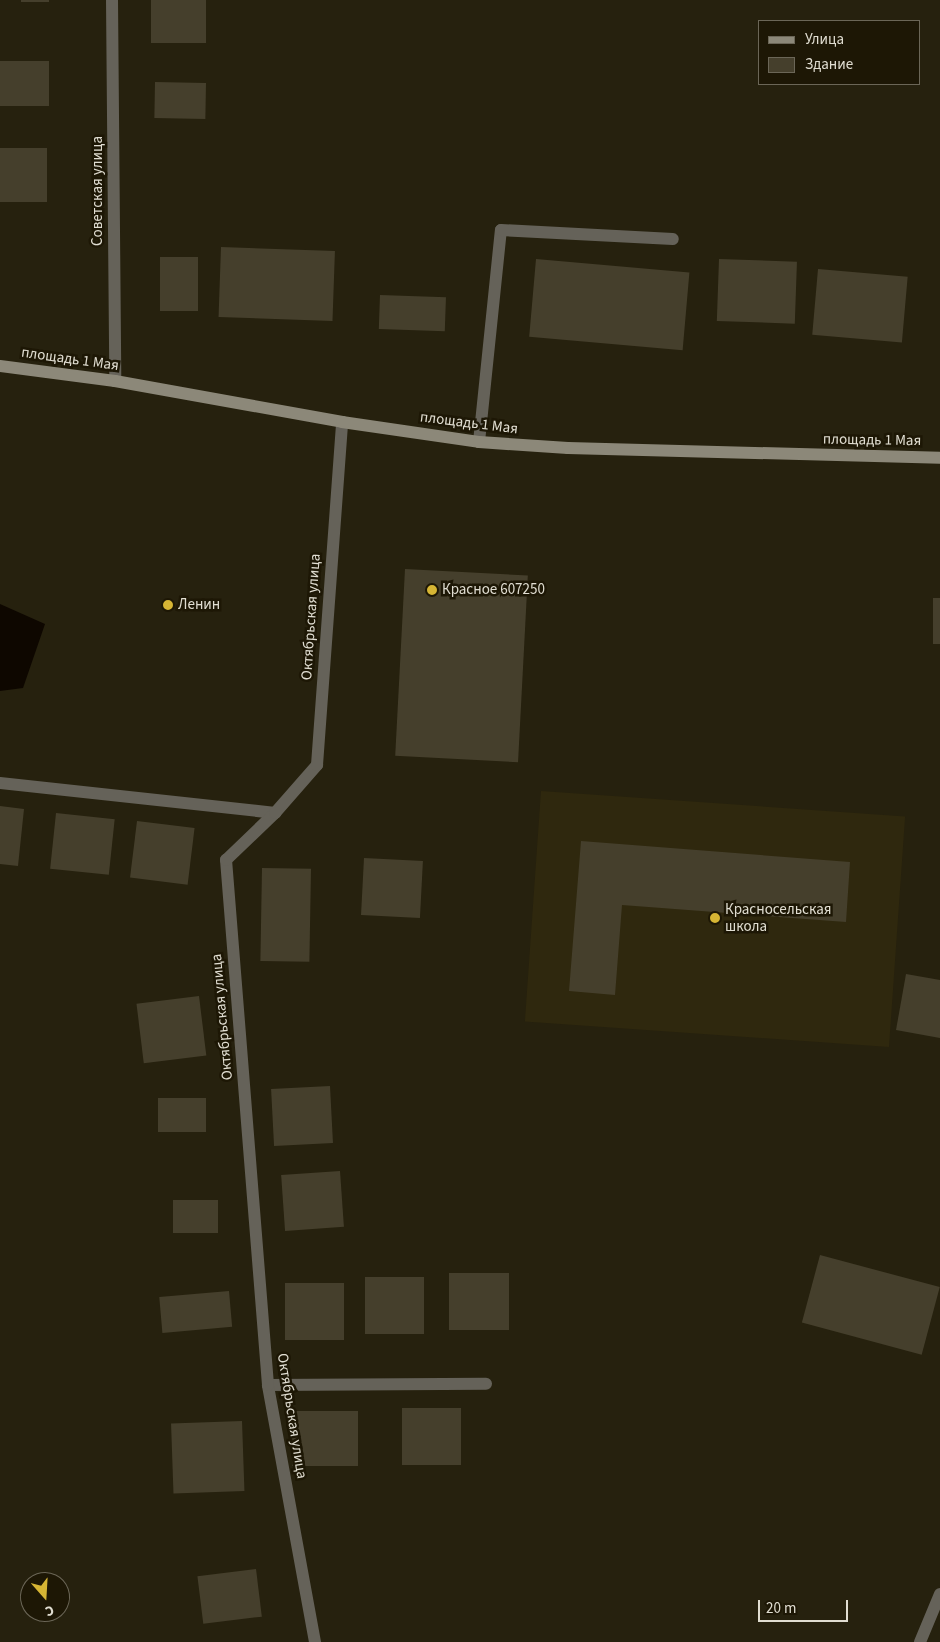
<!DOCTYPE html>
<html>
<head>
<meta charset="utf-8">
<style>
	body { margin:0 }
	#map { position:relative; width:940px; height:1642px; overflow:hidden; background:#26210e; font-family:"Source Sans 3",sans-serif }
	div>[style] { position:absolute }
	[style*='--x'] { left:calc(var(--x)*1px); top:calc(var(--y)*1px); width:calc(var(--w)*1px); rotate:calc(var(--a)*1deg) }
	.built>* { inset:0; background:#2f280e; transform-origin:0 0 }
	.water>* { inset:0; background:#0e0700 }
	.building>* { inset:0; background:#453f2c; transform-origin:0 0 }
	.lane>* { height:12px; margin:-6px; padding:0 6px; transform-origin:6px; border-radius:6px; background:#656259 }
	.street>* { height:12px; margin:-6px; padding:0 6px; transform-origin:6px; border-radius:6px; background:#656259 }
	.secondary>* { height:12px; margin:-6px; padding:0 6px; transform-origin:6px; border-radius:6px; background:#8c8879 }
	.dots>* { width:14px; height:14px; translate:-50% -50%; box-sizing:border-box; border:2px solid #1d1705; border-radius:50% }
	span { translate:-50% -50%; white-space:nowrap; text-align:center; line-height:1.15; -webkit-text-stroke:5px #1d1705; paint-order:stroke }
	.street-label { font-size:15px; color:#e0ddd1 }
	.poi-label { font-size:15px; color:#e0ddd1 }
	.left { translate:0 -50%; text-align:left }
	.legend { position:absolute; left:758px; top:20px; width:162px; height:65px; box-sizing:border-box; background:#1d1705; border:1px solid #6b6657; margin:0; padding:6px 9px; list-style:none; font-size:15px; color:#e0ddd1 }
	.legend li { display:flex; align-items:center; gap:10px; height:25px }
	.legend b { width:25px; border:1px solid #6b6657 }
	.north { position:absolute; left:20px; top:1572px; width:50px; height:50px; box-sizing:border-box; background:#1d1705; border:1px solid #6b6657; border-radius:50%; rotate:161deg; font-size:14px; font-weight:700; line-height:20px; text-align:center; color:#e0ddd1 }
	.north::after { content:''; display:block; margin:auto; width:18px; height:22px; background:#d6b534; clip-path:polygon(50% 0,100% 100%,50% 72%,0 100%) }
	.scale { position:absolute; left:758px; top:1600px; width:90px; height:22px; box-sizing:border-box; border:2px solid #e0ddd1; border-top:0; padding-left:6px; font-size:15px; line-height:18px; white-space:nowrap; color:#e0ddd1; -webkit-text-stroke:4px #1d1705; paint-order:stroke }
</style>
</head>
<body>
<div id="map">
	<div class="built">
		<i style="left:541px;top:791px;width:365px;height:231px;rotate:4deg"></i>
	</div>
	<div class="water">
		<i style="clip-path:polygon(0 604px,45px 624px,23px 688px,0 691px)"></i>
	</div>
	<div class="building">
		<i style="left:21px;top:0;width:28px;height:2px"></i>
		<i style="left:151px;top:0;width:55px;height:43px"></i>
		<i style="left:0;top:61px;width:49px;height:45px"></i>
		<i style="left:155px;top:82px;width:51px;height:36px;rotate:1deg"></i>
		<i style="left:0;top:148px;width:47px;height:54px"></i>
		<i style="left:221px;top:247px;width:114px;height:70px;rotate:2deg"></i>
		<i style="left:160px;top:257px;width:38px;height:54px"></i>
		<i style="left:536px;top:259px;width:154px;height:78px;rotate:5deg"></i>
		<i style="left:719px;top:259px;width:78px;height:62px;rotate:2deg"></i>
		<i style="left:818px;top:269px;width:90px;height:66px;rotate:5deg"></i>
		<i style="left:380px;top:295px;width:66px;height:34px;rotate:2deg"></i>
		<i style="left:405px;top:569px;width:123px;height:187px;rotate:3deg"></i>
		<i style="left:933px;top:598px;width:7px;height:46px"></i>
		<i style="clip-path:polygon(0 806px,24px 809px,18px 866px,0 864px)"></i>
		<i style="left:56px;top:813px;width:59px;height:56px;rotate:6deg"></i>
		<i style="left:137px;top:821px;width:58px;height:57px;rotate:7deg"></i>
		<i style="clip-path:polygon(581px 841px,850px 862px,846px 922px,622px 905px,615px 995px,569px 991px)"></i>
		<i style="left:364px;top:858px;width:59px;height:57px;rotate:3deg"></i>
		<i style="left:262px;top:868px;width:49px;height:93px;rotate:1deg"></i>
		<i style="clip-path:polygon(906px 974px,940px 980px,940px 1038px,896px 1030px)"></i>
		<i style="left:199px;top:996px;width:60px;height:63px;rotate:83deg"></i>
		<i style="left:330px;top:1086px;width:57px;height:59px;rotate:87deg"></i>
		<i style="left:206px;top:1098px;width:34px;height:48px;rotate:90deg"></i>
		<i style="left:340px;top:1171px;width:56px;height:59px;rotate:86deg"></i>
		<i style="left:218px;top:1200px;width:33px;height:45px;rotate:90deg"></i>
		<i style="left:820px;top:1255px;width:124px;height:70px;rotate:15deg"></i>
		<i style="left:449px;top:1273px;width:60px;height:57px"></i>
		<i style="left:365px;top:1277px;width:59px;height:57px"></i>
		<i style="left:285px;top:1283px;width:59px;height:57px"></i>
		<i style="left:229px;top:1291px;width:36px;height:70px;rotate:85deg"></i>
		<i style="left:402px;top:1408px;width:59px;height:57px"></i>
		<i style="left:358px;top:1411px;width:55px;height:66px;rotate:90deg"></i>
		<i style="left:242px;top:1421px;width:70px;height:71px;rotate:88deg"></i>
		<i style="left:256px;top:1569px;width:48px;height:59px;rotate:83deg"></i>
	</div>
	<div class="lane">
		<i style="--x:479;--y:442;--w:213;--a:-84.1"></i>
		<i style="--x:501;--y:230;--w:172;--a:3"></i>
		<i style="--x:268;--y:1385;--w:218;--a:-0.3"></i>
		<i style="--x:920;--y:1642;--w:52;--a:-67.4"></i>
	</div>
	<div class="street">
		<i style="--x:112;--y:0;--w:381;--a:89.5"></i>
		<i style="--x:0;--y:783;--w:277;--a:6.2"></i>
		<i style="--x:315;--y:1642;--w:261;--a:-100.4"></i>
		<i style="--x:268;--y:1385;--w:527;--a:-94.57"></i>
		<i style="--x:226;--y:860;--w:68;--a:-43.8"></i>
		<i style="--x:275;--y:813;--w:64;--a:-48.8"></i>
		<i style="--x:317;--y:765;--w:344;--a:-85.8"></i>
	</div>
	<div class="secondary">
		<i style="--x:0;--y:366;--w:116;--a:7.4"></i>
		<i style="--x:115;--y:381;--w:231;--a:10.2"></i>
		<i style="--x:342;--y:422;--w:138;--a:8.3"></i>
		<i style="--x:479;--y:442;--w:89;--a:3.9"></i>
		<i style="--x:568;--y:448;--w:372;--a:1.5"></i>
	</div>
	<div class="dots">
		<i style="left:432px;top:590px;background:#d6b534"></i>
		<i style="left:168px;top:605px;background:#d6b534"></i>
		<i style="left:715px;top:918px;background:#d6b534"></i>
	</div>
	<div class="street-label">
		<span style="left:98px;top:191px;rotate:-90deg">Советская улица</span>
		<span style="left:70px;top:359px;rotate:8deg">площадь 1 Мая</span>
		<span style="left:469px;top:423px;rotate:7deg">площадь 1 Мая</span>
		<span style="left:872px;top:440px;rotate:1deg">площадь 1 Мая</span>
		<span style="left:311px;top:617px;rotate:-86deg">Октябрьская улица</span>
		<span style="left:222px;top:1017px;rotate:-95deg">Октябрьская улица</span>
		<span style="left:292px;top:1416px;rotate:81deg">Октябрьская улица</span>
	</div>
	<div class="poi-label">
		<span class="left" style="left:442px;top:590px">Красное 607250</span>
		<span class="left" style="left:178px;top:605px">Ленин</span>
		<span class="left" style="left:725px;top:918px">Красносельская<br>школа</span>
	</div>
	<ul class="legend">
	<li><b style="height:6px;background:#8c8879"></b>Улица</li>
	<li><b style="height:14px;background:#453f2c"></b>Здание</li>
	</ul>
	<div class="north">С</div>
	<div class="scale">20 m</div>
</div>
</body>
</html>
